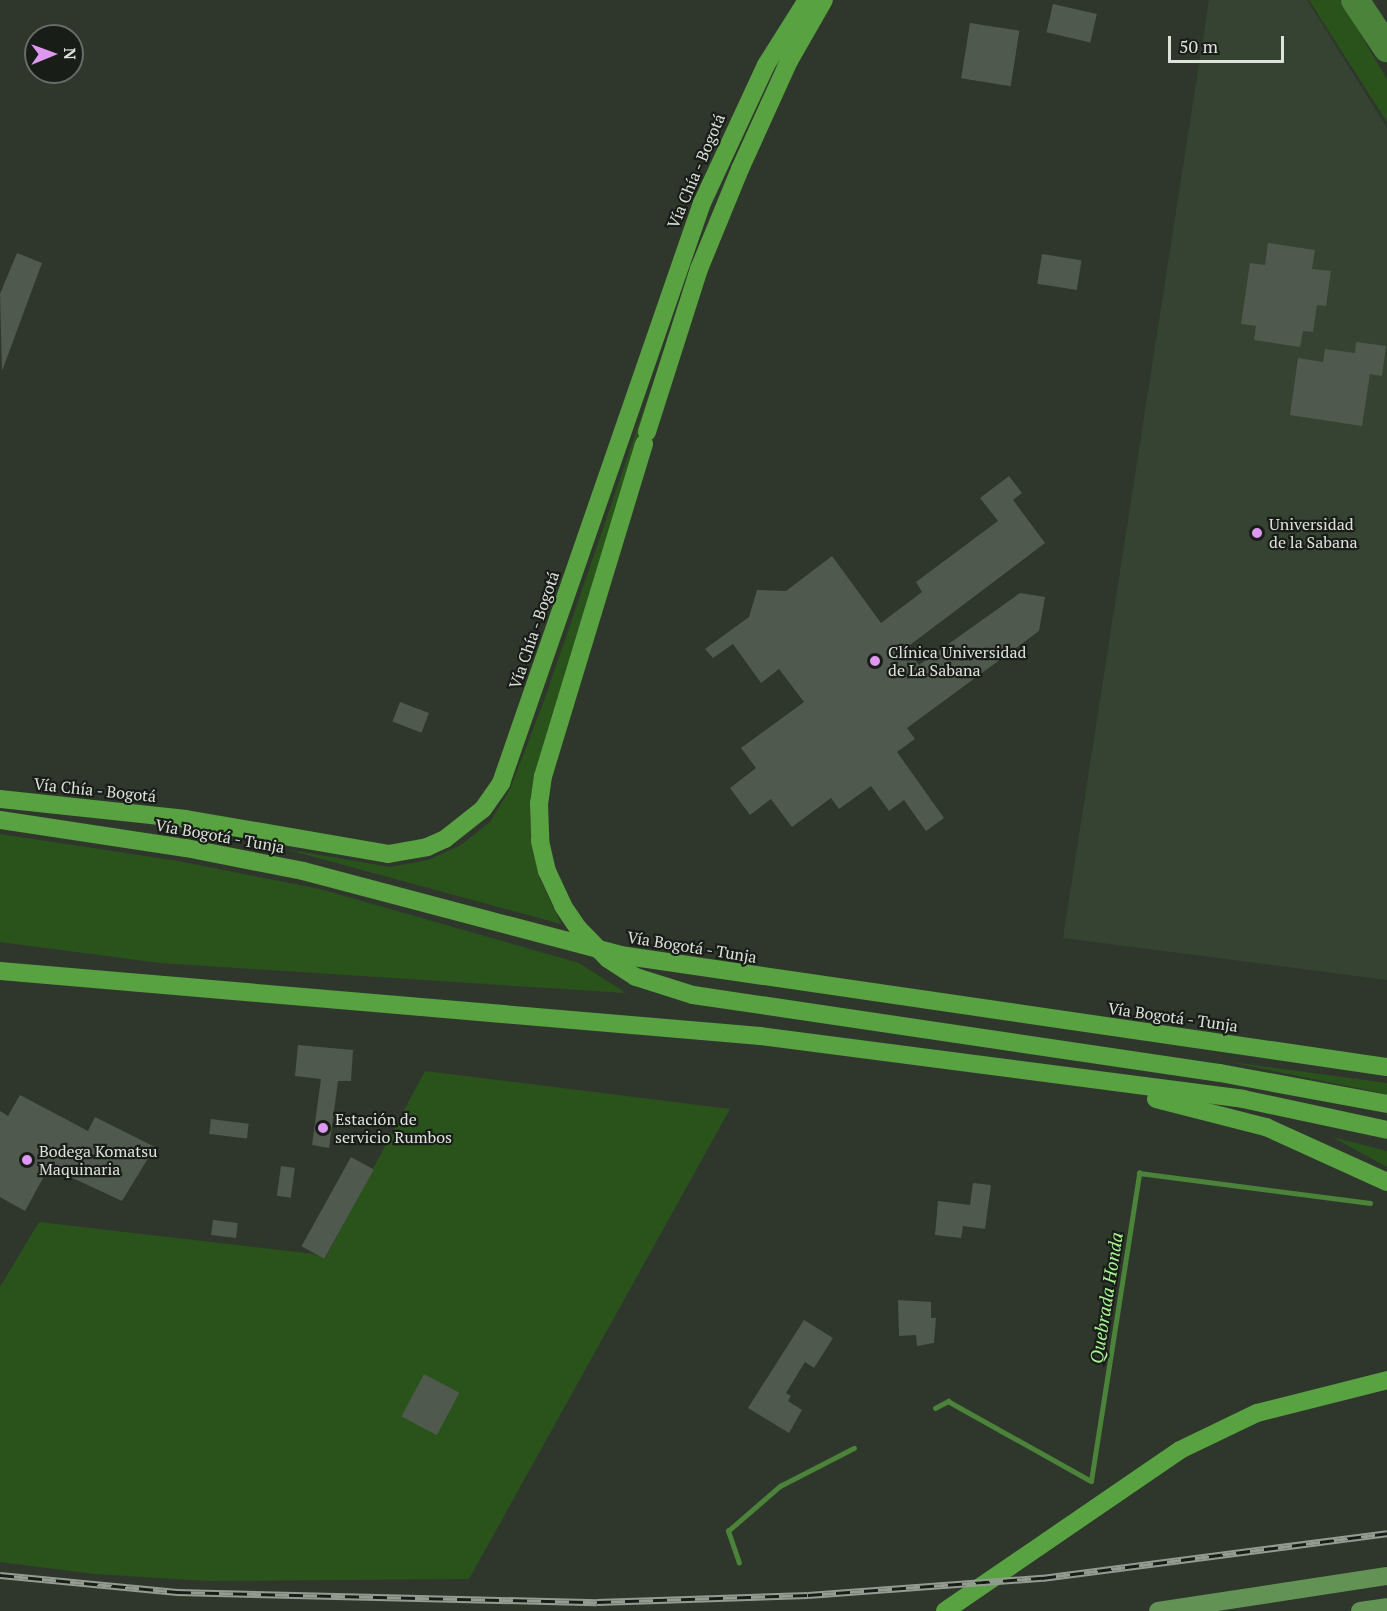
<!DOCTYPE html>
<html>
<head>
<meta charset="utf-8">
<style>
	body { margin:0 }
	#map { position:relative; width:1387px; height:1611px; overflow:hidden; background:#2f372c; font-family:"PT Serif",serif }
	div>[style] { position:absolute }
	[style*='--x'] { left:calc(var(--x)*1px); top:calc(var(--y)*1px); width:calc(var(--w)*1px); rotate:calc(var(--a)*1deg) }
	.built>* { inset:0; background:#364332 }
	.green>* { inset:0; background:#2a531c }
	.stream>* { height:4.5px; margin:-2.25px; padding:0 2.25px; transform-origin:2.25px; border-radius:2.25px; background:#4a8339 }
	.river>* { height:28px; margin:-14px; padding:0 14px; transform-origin:14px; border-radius:14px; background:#4a8339 }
	.building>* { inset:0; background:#50594d; transform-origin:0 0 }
	.major>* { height:18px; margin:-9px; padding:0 9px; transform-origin:9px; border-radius:9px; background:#639354 }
	.highway>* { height:18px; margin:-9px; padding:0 9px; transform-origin:9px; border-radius:9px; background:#58a241 }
	.rail>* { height:7px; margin-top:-3.5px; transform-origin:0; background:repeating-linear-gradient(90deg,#191d18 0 14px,#949b91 0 28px); box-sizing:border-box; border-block:2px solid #949b91 }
	.dots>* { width:16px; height:16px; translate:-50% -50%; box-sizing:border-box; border:3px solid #191d18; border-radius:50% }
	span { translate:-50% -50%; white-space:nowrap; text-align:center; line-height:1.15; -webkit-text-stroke:4.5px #191d18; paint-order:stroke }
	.street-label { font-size:16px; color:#dde3db }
	.poi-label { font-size:16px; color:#dde3db }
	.left { translate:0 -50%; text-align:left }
	.water-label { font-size:18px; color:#aaf893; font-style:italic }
	.north { position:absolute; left:24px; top:24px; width:60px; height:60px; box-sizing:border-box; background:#191d18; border:2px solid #676c66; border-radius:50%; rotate:89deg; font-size:16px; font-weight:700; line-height:24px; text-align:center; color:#dde3db }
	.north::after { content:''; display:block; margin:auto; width:21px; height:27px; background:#df98f2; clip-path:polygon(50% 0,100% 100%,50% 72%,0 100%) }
	.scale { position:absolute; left:1168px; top:36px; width:116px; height:27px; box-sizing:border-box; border:3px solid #dde3db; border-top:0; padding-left:8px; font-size:18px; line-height:21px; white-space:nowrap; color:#dde3db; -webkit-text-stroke:4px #191d18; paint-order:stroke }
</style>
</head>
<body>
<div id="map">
	<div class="built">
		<i style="clip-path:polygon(1209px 0,1307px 0,1387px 128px,1387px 980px,1063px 938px)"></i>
	</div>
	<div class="green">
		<i style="clip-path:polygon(1309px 0,1340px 0,1387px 79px,1387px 122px)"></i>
		<i style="clip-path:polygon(671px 330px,676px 331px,537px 774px,530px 818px,533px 847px,539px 877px,561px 924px,285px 849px,390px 867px,428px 860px,461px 845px,490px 822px,510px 789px,544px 701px)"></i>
		<i style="clip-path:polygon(0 834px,178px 861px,320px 889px,579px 963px,626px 993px,160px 963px,0 942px)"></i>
		<i style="clip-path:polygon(1230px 1062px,1387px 1083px,1387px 1095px,1377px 1092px)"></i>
		<i style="clip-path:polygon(425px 1071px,730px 1109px,469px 1579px,207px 1581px,95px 1574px,0 1562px,0 1287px,39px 1222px,314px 1254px,325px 1259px)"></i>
		<i style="clip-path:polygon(1332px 1137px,1387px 1151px,1387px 1167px)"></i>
	</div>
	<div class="stream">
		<i style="--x:935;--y:1408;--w:15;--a:-28"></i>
		<i style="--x:948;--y:1401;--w:164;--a:29.2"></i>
		<i style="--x:1091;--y:1481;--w:312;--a:-81.1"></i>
		<i style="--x:1139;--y:1173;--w:233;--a:7.4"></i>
		<i style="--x:739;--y:1563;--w:34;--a:-109"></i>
		<i style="--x:728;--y:1531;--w:69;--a:-40.9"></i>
		<i style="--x:780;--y:1486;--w:83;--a:-27.2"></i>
	</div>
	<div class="river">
		<i style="--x:1355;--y:0;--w:58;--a:56.3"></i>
	</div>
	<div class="building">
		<i style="left:1053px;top:4px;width:45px;height:29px;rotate:13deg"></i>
		<i style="left:970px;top:23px;width:50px;height:56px;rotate:9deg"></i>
		<i style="clip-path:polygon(1268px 243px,1315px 250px,1312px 269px,1331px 271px,1326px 306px,1317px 305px,1313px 332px,1303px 331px,1300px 347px,1254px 340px,1256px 326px,1241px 324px,1250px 263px,1265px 265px)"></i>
		<i style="clip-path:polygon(17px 253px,42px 263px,2px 371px,0 294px)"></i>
		<i style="left:1042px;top:254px;width:40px;height:30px;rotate:9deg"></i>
		<i style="clip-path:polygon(1356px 342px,1386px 346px,1382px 376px,1370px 374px,1362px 426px,1290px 415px,1298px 358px,1323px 362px,1325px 349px,1355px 353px)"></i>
		<i style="clip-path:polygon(1009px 476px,1022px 493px,1013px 500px,1045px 543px,906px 648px,919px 665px,1020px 593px,1045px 597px,1039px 631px,907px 728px,915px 739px,897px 752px,944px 818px,926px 831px,904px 800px,889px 811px,871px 786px,839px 809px,831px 798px,792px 827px,771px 799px,750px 815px,730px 788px,756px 768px,741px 748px,804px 702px,779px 669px,761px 683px,733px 644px,713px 658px,705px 649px,749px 617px,757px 590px,786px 591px,832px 556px,881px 623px,922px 592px,916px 582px,998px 521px,980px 498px)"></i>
		<i style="left:400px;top:702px;width:31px;height:21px;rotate:21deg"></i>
		<i style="clip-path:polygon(298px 1045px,353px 1050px,351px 1081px,338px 1081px,329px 1148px,312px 1145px,321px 1079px,295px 1076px)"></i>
		<i style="clip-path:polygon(20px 1095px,88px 1131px,95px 1117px,155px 1147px,122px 1201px,49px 1167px,25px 1211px,0 1197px,0 1111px,8px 1116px)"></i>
		<i style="left:211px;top:1119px;width:38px;height:15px;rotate:7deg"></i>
		<i style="left:351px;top:1157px;width:26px;height:102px;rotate:29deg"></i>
		<i style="left:281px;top:1166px;width:14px;height:30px;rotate:8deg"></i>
		<i style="clip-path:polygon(973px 1183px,991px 1185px,985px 1229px,963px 1226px,961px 1238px,935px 1235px,938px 1201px,970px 1205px)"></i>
		<i style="left:213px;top:1220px;width:25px;height:15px;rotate:7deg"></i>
		<i style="clip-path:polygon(898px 1300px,931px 1302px,931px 1318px,936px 1318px,934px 1343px,917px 1346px,916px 1335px,899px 1336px)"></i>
		<i style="clip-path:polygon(804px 1320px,833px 1338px,814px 1368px,805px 1362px,786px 1393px,791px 1396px,788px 1401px,802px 1410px,789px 1433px,748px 1408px)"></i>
		<i style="left:424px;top:1374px;width:40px;height:48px;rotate:28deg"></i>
	</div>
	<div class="major">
		<i style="--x:1158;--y:1611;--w:232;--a:-8.7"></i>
		<i style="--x:1360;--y:1611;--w:27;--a:-8"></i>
	</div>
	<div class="highway">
		<i style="--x:647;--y:432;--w:171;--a:-72.3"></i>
		<i style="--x:699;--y:269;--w:108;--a:-67.7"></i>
		<i style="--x:740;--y:169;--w:119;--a:-65.6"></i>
		<i style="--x:789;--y:61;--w:70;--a:-60.2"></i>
		<i style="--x:644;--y:444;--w:347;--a:106.9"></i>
		<i style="--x:543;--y:776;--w:27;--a:98"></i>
		<i style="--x:539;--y:803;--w:38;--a:88"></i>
		<i style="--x:540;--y:841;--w:31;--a:77"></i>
		<i style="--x:547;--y:871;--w:38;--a:65"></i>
		<i style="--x:563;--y:906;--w:27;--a:56"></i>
		<i style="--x:578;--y:928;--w:43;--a:45.9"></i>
		<i style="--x:608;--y:959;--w:33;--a:33"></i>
		<i style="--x:636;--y:977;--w:60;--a:17.5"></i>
		<i style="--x:693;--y:995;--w:533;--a:8.42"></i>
		<i style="--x:1220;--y:1073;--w:170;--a:10.5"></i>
		<i style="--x:0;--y:799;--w:187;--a:6.1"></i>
		<i style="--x:186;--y:819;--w:205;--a:9.8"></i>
		<i style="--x:388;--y:854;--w:40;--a:-10"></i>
		<i style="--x:427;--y:847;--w:20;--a:-24"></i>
		<i style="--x:445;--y:839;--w:48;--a:-38.3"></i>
		<i style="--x:483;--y:809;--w:32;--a:-55"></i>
		<i style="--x:501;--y:783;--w:614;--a:-70.89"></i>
		<i style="--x:702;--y:203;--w:152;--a:-65.1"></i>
		<i style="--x:766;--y:65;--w:77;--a:-57.8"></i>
		<i style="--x:0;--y:820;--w:188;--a:8.6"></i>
		<i style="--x:186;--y:848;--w:119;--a:11.1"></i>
		<i style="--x:303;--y:871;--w:328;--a:14.8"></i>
		<i style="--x:620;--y:955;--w:775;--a:8.31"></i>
		<i style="--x:0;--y:971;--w:763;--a:4.89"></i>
		<i style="--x:760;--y:1036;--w:487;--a:7.4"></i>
		<i style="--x:1243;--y:1099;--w:147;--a:12.1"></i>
		<i style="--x:1156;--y:1099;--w:114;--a:14.3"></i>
		<i style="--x:1266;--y:1127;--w:133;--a:24.4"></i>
		<i style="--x:945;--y:1611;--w:285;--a:-34.4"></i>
		<i style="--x:1180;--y:1450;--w:85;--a:-25.7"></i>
		<i style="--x:1257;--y:1413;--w:134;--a:-14.2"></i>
	</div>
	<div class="rail">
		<i style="--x:0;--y:1575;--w:178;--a:5.5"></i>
		<i style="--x:177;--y:1592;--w:420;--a:1.4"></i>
		<i style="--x:597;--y:1602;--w:211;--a:-1.9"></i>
		<i style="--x:808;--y:1595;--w:235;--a:-4.2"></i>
		<i style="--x:1042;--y:1578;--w:348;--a:-7.4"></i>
	</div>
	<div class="dots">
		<i style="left:1257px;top:533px;background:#df98f2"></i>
		<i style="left:875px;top:661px;background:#df98f2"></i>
		<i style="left:323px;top:1128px;background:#df98f2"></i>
		<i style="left:27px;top:1160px;background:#df98f2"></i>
	</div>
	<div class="street-label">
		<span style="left:696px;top:171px;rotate:-67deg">Vía Chía - Bogotá</span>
		<span style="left:534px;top:630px;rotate:-71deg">Vía Chía - Bogotá</span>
		<span style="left:95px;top:790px;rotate:6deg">Vía Chía - Bogotá</span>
		<span style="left:220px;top:836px;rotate:10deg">Vía Bogotá - Tunja</span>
		<span style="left:692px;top:947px;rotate:9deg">Vía Bogotá - Tunja</span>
		<span style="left:1173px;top:1017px;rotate:8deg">Vía Bogotá - Tunja</span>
	</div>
	<div class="poi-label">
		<span class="left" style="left:1269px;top:533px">Universidad<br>de la Sabana</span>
		<span class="left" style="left:888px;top:661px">Clínica Universidad<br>de La Sabana</span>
		<span class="left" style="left:335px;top:1128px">Estación de<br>servicio Rumbos</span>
		<span class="left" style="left:39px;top:1160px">Bodega Komatsu<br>Maquinaria</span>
	</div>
	<div class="water-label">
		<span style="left:1106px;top:1298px;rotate:-81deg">Quebrada Honda</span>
	</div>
	<div class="north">N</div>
	<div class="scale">50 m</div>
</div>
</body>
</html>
